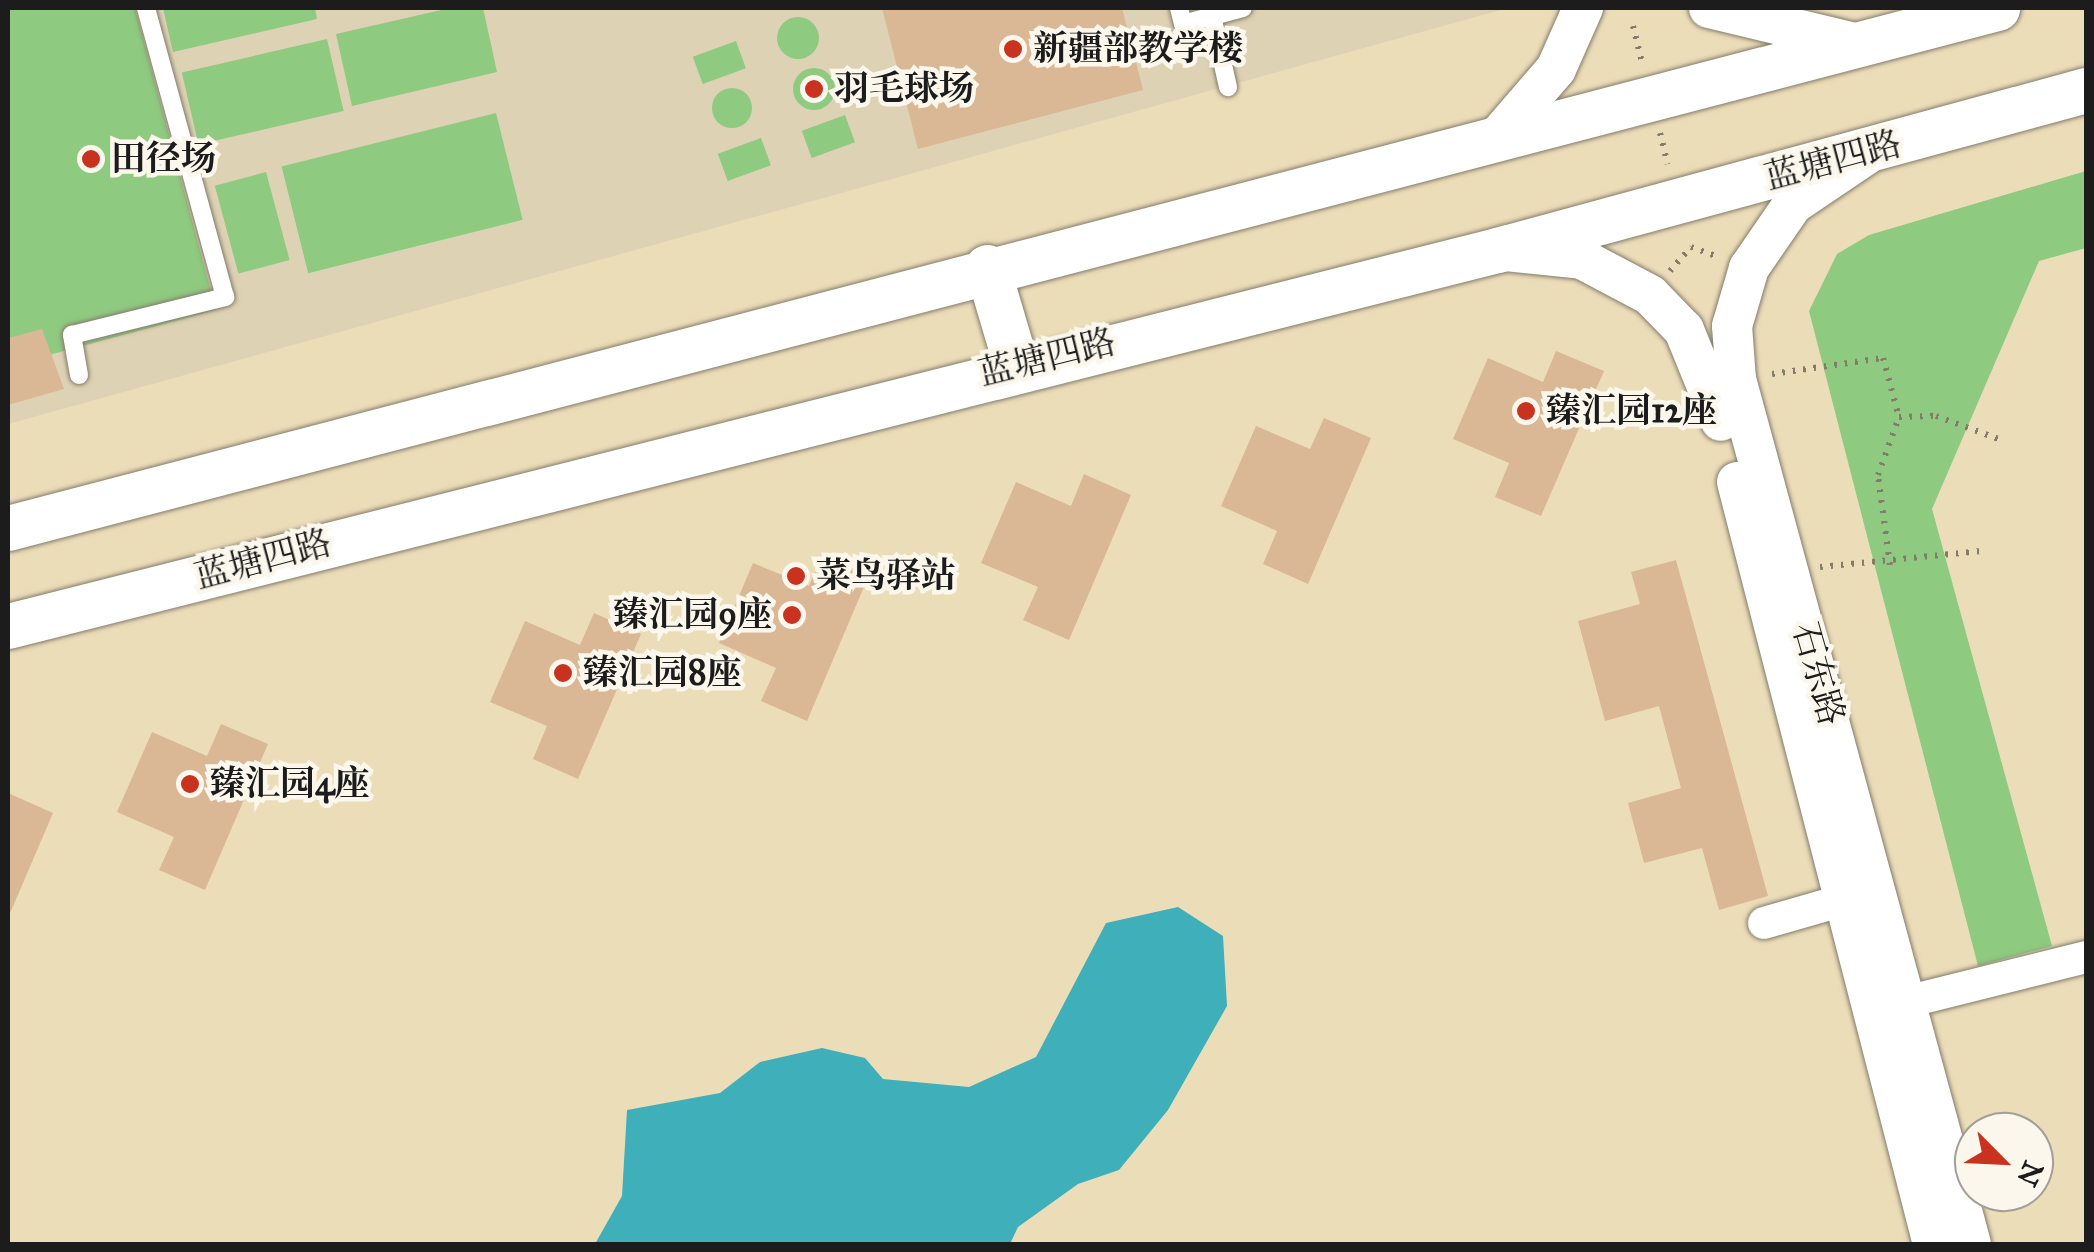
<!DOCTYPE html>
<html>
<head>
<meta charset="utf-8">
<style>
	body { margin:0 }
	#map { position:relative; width:2094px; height:1252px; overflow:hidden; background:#ecddb9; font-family:"IM FELL Great Primer","Noto Serif SC",serif }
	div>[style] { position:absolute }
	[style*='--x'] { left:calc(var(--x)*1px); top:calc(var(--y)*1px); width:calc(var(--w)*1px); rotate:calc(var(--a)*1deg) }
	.built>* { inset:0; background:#ded2b4 }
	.green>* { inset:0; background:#8eca80; transform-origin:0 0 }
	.round { border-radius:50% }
	.water>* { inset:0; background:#3fafba }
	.building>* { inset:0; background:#dab795 }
	.path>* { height:6px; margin-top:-3px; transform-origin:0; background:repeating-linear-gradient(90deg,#847c6a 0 2.5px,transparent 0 10.5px) }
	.roads { filter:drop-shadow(0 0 2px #847c6a) drop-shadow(0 0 2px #847c6a) }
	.service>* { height:18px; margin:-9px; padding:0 9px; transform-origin:9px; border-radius:9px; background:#fff }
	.minor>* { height:32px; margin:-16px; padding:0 16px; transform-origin:16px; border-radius:16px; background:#fff }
	.tertiary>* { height:40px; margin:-20px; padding:0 20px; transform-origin:20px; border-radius:20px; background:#fff }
	.secondary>* { height:45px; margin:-22.5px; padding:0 22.5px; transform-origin:22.5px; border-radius:22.5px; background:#fff }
	.dots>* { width:28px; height:28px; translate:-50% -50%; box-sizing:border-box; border:5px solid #fbf7ec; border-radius:50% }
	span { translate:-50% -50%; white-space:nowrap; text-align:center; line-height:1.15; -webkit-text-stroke:9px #fbf7ec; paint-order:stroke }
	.poi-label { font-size:35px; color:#1c1c1c; font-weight:700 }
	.left { translate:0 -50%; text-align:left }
	.right { translate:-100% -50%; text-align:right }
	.street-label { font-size:35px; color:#1c1c1c }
	.frame { position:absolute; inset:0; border:10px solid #1c1c1c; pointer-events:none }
	.north { position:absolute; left:1954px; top:1112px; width:100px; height:100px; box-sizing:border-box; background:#fbf7ec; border:2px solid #a29f99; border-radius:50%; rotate:114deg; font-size:28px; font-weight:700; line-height:40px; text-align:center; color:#1c1c1c }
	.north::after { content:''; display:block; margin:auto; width:35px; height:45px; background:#c8321e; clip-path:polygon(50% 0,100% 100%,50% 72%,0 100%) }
</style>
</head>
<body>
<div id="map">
	<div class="built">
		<i style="clip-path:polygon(8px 8px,1508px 8px,8px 424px)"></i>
	</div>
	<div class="green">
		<i style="clip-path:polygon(8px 8px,135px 8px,216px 310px,8px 366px)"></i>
		<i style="clip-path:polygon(163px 8px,315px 8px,317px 19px,173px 52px)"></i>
		<i style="clip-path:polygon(450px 8px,483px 8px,497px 72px,352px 106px,336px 34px)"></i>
		<i class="round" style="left:777px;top:17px;width:42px;height:42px"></i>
		<i style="left:327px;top:39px;width:74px;height:149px;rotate:77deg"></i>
		<i style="left:736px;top:41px;width:29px;height:46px;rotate:70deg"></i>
		<i class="round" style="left:793px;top:68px;width:42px;height:42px"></i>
		<i class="round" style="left:712px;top:88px;width:40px;height:40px"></i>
		<i style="left:496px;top:113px;width:110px;height:221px;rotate:76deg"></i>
		<i style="left:845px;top:115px;width:29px;height:46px;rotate:70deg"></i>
		<i style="left:761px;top:138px;width:29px;height:46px;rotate:70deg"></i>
		<i style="clip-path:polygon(2086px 171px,2086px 248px,2039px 261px,1932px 509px,2052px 946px,1978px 966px,1809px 311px,1837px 254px,1869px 235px)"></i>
		<i style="left:266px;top:172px;width:91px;height:53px;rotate:75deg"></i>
	</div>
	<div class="water">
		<i style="clip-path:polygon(1178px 907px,1223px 936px,1227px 1006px,1168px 1110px,1119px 1170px,1078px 1184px,1018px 1227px,1010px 1244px,595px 1244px,622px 1196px,627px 1110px,720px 1093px,760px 1062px,822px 1048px,865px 1058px,883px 1079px,969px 1087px,1036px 1057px,1106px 923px)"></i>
	</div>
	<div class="building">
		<i style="clip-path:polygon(882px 8px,1122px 8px,1143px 90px,918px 149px)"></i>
		<i style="clip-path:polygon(42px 329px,64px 389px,8px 405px,8px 338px)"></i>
		<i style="clip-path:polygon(1556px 351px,1604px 371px,1541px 516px,1495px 497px,1509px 463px,1453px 439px,1488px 358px,1543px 382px)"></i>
		<i style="clip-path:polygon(1324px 418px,1371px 438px,1308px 584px,1263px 564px,1277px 531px,1221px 506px,1256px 426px,1310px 449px)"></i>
		<i style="clip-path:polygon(1084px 474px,1131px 495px,1069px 640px,1023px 620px,1038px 587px,981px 563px,1016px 482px,1071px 506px)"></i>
		<i style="clip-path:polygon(822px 555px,869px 575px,807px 721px,761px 701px,776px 668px,719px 643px,753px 563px,809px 586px)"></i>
		<i style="clip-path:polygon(1676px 560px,1768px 896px,1719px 910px,1702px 848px,1644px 863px,1628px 803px,1681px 788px,1659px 706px,1605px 721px,1578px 621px,1640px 604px,1631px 572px)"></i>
		<i style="clip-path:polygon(594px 613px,641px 634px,578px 779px,533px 759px,547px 726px,490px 702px,525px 621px,580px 645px)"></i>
		<i style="clip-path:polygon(221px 724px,268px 744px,205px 890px,159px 870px,174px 837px,117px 812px,152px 732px,207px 756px)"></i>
		<i style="clip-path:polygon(8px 793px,53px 813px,8px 918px)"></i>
	</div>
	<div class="path">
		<i style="--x:1633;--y:26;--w:37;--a:76"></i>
		<i style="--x:1660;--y:133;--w:32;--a:76"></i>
		<i style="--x:1691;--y:247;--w:29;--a:20"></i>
		<i style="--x:1670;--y:271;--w:32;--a:-49"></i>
		<i style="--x:1772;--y:374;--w:112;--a:-8.2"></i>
		<i style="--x:1883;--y:358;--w:61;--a:74.8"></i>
		<i style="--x:1890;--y:565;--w:91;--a:-97.6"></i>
		<i style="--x:1878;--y:475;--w:62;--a:-70.1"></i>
		<i style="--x:1899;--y:417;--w:37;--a:-2"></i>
		<i style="--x:1936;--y:416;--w:72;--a:20.2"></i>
		<i style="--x:1820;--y:567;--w:162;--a:-5.7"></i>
	</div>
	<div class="roads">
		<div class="service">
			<i style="--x:1179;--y:8;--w:16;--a:76"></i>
			<i style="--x:1183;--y:24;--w:62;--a:-14.9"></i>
			<i style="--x:1212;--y:16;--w:73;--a:77.3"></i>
			<i style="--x:79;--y:375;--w:41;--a:-99.9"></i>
			<i style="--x:72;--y:335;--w:158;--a:-13.9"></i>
			<i style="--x:225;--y:297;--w:300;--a:-105.3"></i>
		</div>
		<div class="minor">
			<i style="--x:1764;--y:923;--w:83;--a:-16"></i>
			<i style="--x:1910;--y:1001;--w:181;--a:-14"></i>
		</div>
		<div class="tertiary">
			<i style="--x:1709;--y:8;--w:154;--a:13.5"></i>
			<i style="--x:1499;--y:135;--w:87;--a:-49.2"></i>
			<i style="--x:1556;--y:69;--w:67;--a:-66.1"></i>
			<i style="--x:1866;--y:155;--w:88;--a:146.1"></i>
			<i style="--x:1793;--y:204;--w:78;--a:124.5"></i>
			<i style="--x:1749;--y:268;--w:60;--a:106.3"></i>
			<i style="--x:1732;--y:326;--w:53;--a:85.7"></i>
			<i style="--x:1736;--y:379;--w:896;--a:74.8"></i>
			<i style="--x:1506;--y:251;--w:76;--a:6"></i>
			<i style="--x:1582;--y:259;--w:77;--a:27.9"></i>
			<i style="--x:1650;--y:295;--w:49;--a:45.8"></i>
			<i style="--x:1684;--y:330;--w:98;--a:67.9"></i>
			<i style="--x:1737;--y:482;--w:787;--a:75.58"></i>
		</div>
		<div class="secondary">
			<i style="--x:987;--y:267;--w:102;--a:73.5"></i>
			<i style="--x:8;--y:528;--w:2056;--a:-14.65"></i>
			<i style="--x:8;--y:626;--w:1536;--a:-14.17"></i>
			<i style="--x:1497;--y:250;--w:610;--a:-15.2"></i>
		</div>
	</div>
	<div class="dots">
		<i style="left:1013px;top:49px;background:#c8321e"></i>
		<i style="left:814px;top:89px;background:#c8321e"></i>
		<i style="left:91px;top:159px;background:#c8321e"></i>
		<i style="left:1526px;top:411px;background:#c8321e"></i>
		<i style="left:796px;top:576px;background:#c8321e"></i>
		<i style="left:792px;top:615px;background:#c8321e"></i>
		<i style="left:563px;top:673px;background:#c8321e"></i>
		<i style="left:190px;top:784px;background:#c8321e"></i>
	</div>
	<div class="poi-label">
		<span class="left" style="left:1033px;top:49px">新疆部教学楼</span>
		<span class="left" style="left:834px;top:89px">羽毛球场</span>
		<span class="left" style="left:111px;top:159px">田径场</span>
		<span class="left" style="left:1546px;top:411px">臻汇园12座</span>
		<span class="left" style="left:816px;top:576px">菜鸟驿站</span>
		<span class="right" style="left:772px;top:615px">臻汇园9座</span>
		<span class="left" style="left:583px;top:673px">臻汇园8座</span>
		<span class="left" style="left:210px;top:784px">臻汇园4座</span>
	</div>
	<div class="street-label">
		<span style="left:1833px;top:161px;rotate:-15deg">蓝塘四路</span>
		<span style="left:1047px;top:358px;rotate:-14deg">蓝塘四路</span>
		<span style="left:263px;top:560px;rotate:-15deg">蓝塘四路</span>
		<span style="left:1818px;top:674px;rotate:74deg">石东路</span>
	</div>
	<div class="frame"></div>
	<div class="north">N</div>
</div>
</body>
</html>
